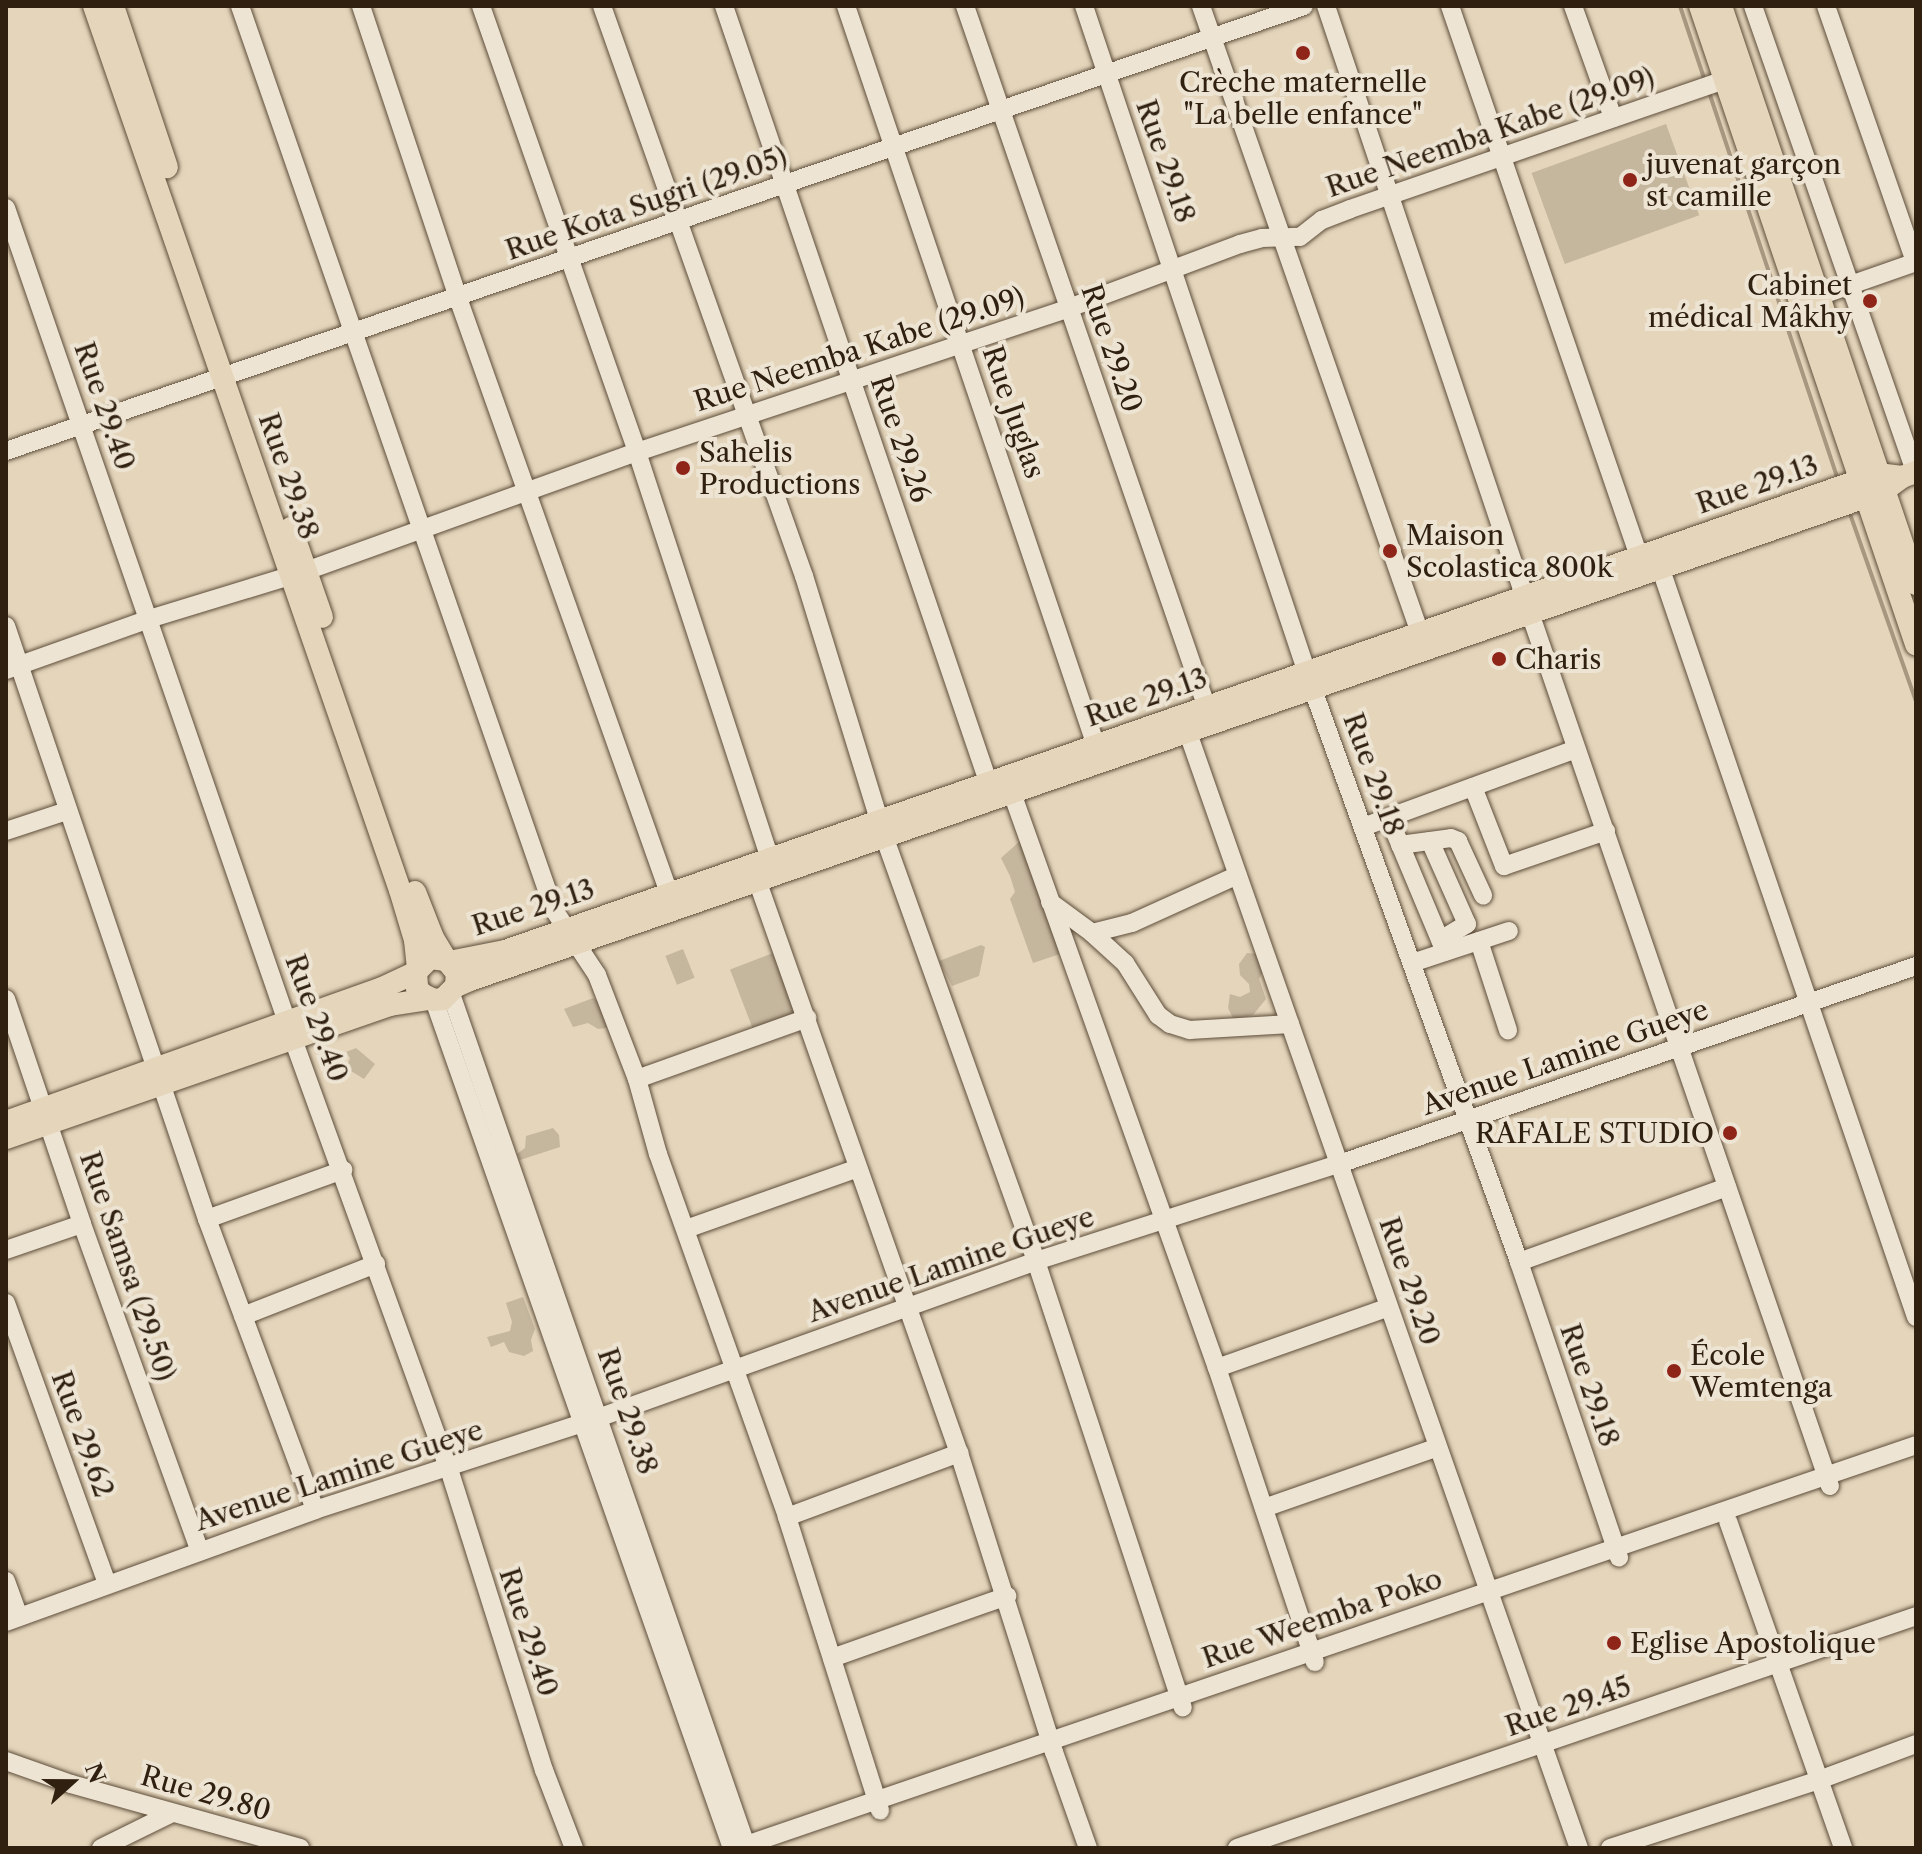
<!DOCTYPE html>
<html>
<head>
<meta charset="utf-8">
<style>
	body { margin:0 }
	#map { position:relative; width:1922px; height:1854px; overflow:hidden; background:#e4d5bb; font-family:"Libre Caslon Text",serif }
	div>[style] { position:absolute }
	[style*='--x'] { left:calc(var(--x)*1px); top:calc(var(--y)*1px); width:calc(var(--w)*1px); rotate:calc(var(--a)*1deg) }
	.green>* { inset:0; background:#c5b69e; transform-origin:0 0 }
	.stream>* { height:4px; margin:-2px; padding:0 2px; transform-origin:2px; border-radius:2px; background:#a79781 }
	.roads { filter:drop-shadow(0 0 2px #5d4d3a) drop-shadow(0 0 2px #5d4d3a) }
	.minor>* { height:18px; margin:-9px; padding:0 9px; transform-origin:9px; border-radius:9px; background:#ede4d3 }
	.major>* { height:22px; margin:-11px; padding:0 11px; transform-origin:11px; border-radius:11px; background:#e4d5bb }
	.dots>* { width:22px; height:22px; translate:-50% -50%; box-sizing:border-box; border:4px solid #ede4d3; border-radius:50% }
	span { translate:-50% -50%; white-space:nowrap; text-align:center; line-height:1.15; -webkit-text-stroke:8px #ede4d3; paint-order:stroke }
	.poi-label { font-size:28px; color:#30200f }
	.left { translate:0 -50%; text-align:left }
	.right { translate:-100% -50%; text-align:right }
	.street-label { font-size:28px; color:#30200f }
	.frame { position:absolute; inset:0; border:8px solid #30200f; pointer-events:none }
	.north { position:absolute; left:32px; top:1742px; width:80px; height:80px; -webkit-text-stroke:6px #ede4d3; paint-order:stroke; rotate:69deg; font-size:22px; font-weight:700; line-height:32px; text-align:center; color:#30200f }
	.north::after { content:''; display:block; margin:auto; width:28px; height:36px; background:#30200f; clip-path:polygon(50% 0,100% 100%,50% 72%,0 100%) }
</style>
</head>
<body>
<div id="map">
	<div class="green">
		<i style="left:1666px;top:124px;width:97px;height:143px;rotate:70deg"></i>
		<i style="clip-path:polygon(1021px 840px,1060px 954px,1033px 963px,1010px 899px,1015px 892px,1010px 876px,1001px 858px)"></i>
		<i style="clip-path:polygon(981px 945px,985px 947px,979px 976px,952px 986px,939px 961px)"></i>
		<i style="left:683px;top:949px;width:31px;height:19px;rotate:68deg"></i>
		<i style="left:773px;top:953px;width:64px;height:46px;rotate:69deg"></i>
		<i style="clip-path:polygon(1247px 953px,1258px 954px,1266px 966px,1259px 979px,1266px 999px,1253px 1015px,1234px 1020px,1228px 1008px,1230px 994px,1240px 997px,1250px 992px,1249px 984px,1240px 975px,1239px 964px)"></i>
		<i style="clip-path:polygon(593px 998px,605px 1006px,612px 1019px,606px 1028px,598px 1029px,588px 1023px,573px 1027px,564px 1009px)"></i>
		<i style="clip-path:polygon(356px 1048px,375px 1064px,364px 1079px,346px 1068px,350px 1058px,346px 1052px)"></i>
		<i style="clip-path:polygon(553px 1128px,559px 1135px,560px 1147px,520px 1160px,517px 1154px,525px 1148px,526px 1136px)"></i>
		<i style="clip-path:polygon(523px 1297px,535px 1329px,531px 1340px,533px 1351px,524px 1356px,509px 1352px,504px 1342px,491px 1347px,487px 1337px,510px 1331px,512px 1322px,506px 1303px)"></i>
	</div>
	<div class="stream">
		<i style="--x:1680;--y:6;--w:79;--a:71.6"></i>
		<i style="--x:1708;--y:89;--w:412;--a:71.6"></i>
		<i style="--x:1849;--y:511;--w:201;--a:70.6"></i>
	</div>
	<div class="roads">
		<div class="minor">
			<i style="--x:240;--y:6;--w:957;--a:70.85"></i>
			<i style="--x:554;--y:910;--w:78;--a:56.5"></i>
			<i style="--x:597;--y:975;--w:111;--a:69"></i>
			<i style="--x:637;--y:1079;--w:78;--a:74.4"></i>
			<i style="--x:658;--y:1154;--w:385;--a:70.4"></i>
			<i style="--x:787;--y:1517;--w:308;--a:72.4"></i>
			<i style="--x:361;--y:6;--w:308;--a:71.6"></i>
			<i style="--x:458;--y:298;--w:631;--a:70.47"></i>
			<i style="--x:481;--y:6;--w:472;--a:70.7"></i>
			<i style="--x:637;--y:452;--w:427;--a:71.9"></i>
			<i style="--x:602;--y:6;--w:605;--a:70.49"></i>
			<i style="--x:804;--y:576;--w:272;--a:72.9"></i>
			<i style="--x:884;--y:836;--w:451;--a:70.3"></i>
			<i style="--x:1036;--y:1261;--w:470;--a:71.8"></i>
			<i style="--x:724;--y:6;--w:835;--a:71.2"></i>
			<i style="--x:846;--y:6;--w:781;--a:71.33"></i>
			<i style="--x:965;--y:6;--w:743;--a:70.98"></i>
			<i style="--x:1084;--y:6;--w:703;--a:71.51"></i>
			<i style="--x:1307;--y:673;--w:626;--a:70.2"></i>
			<i style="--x:1519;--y:1262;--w:312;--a:71.3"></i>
			<i style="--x:1201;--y:6;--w:664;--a:70.75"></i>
			<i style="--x:1326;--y:6;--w:640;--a:71.42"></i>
			<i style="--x:1530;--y:613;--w:923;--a:71.04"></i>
			<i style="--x:1450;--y:6;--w:594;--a:71.05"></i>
			<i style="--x:1573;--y:6;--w:119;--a:70.3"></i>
			<i style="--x:1753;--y:6;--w:496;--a:70.8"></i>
			<i style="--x:1826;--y:6;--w:271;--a:70.8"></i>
			<i style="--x:6;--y:208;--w:879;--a:70.95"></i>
			<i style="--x:293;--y:1039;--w:457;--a:70.1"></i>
			<i style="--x:449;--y:1469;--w:316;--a:72.5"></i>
			<i style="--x:544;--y:1770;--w:84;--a:69"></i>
			<i style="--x:1819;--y:296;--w:103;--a:-19.3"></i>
			<i style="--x:6;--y:451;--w:1372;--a:-18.92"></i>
			<i style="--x:1656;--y:555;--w:805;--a:71.16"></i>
			<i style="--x:6;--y:626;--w:626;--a:71.28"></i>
			<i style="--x:207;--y:1219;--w:310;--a:69.6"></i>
			<i style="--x:6;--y:670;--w:152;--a:-19.6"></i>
			<i style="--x:149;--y:619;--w:164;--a:-17"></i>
			<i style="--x:306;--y:571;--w:352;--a:-19.8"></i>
			<i style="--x:637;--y:452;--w:455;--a:-18.4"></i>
			<i style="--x:1069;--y:308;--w:183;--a:-20.5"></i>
			<i style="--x:1240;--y:244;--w:23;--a:-15"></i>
			<i style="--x:1262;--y:238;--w:38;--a:-2"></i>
			<i style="--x:1300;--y:237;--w:28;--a:-38"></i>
			<i style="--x:1322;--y:220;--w:30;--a:-21"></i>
			<i style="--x:1350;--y:209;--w:397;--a:-19"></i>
			<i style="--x:1188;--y:733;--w:1182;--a:70.68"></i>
			<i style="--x:1007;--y:779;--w:625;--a:70.38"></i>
			<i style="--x:1217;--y:1368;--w:310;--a:71.6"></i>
			<i style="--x:1473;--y:787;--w:85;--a:68.6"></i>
			<i style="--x:1504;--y:866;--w:108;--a:-18.9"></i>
			<i style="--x:1389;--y:818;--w:145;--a:67.3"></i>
			<i style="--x:1363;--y:827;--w:227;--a:-20.1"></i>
			<i style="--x:6;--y:831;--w:64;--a:-18.2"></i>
			<i style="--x:1430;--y:841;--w:91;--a:66"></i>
			<i style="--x:1467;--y:924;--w:31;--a:149"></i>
			<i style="--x:1400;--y:845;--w:51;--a:-7.8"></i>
			<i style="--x:1451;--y:838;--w:8;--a:23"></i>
			<i style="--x:1458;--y:841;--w:60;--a:65.2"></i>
			<i style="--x:757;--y:880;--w:608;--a:70.58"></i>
			<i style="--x:959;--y:1453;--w:314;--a:72.4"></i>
			<i style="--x:1054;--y:1752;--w:102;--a:70.5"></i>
			<i style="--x:1050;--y:902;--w:52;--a:36.4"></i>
			<i style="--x:1092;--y:933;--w:45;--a:42.3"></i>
			<i style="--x:1125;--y:963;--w:62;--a:57.6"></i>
			<i style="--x:1158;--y:1015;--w:15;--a:37"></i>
			<i style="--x:1170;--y:1024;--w:21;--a:17"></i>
			<i style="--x:1190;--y:1030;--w:100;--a:-3.4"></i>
			<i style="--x:1092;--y:933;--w:41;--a:-14"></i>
			<i style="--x:1132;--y:923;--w:116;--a:-24.4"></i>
			<i style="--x:1479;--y:941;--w:94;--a:72"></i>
			<i style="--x:1412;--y:963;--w:102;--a:-18.3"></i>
			<i style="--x:451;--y:994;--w:904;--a:70.88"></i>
			<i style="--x:6;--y:999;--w:237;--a:71.3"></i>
			<i style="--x:82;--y:1224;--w:348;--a:70.2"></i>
			<i style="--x:434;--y:1000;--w:899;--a:70.64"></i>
			<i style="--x:637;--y:1079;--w:181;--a:-19.7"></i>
			<i style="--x:207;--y:1219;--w:145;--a:-19.8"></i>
			<i style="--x:686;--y:1229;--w:182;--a:-19.5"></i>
			<i style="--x:6;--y:1250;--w:80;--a:-18.9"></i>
			<i style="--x:1519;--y:1262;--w:221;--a:-19.8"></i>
			<i style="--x:6;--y:1303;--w:299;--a:70.2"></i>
			<i style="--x:243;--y:1316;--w:143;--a:-21.4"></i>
			<i style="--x:1217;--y:1368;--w:182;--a:-19.5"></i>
			<i style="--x:1264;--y:1508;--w:184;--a:-19.3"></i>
			<i style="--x:787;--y:1517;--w:184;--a:-20.4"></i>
			<i style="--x:1728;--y:1521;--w:347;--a:70.6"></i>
			<i style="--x:6;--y:1581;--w:38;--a:70"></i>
			<i style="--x:6;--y:1622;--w:329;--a:-19.9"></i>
			<i style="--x:315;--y:1510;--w:298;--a:-18"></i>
			<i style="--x:598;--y:1418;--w:465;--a:-19.7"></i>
			<i style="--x:1036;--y:1261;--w:318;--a:-17.8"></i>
			<i style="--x:1339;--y:1164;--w:610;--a:-18.94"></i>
			<i style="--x:832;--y:1658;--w:186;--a:-19.5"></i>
			<i style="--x:6;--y:1761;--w:69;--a:19.5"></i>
			<i style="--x:71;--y:1784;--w:238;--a:15.6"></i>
			<i style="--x:746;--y:1845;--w:1236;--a:-18.87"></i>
			<i style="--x:101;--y:1848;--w:79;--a:-26.2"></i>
			<i style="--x:1237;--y:1848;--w:718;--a:-18.86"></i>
			<i style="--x:1610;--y:1848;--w:220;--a:-18"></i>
			<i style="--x:1819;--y:1780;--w:103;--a:-20.4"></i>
		</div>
		<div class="major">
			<i style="--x:94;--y:6;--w:935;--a:70.91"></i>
			<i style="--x:400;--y:890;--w:52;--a:73.3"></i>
			<i style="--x:415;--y:940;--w:27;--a:84"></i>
			<i style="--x:113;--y:6;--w:170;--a:71.5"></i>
			<i style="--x:1700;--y:6;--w:674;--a:71.3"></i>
			<i style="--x:1721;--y:6;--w:610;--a:71.36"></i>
			<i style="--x:291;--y:528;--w:94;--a:70.8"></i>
			<i style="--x:415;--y:892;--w:49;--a:68.6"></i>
			<i style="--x:433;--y:938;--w:26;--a:59"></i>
			<i style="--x:449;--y:962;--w:57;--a:-11.1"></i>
			<i style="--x:505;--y:951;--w:1453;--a:-19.16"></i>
			<i style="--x:1878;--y:474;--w:24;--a:7"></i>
			<i style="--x:456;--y:986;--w:13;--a:-86"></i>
			<i style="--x:457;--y:973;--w:17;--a:-130"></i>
			<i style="--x:446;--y:960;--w:16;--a:-173"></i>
			<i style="--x:430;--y:958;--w:20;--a:135"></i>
			<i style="--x:416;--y:972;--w:16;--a:86"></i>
			<i style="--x:417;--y:988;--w:8;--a:50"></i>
			<i style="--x:422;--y:994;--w:13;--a:27"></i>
			<i style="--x:434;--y:1000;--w:9;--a:-6"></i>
			<i style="--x:443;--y:999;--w:18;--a:-45"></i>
			<i style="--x:456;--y:986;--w:15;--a:-23"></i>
			<i style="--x:470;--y:980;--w:1495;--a:-19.09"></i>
			<i style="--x:1883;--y:491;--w:24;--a:-36"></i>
			<i style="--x:1902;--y:477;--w:15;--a:-20"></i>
			<i style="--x:6;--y:1122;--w:397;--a:-19.6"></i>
			<i style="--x:380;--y:989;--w:40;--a:-25"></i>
			<i style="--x:6;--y:1138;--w:406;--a:-19.1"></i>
			<i style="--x:390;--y:1005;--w:38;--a:-9"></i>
		</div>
	</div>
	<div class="dots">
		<i style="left:1303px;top:53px;background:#8f2418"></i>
		<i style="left:1630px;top:180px;background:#8f2418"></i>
		<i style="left:1870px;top:301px;background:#8f2418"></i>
		<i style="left:683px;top:468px;background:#8f2418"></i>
		<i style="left:1390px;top:551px;background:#8f2418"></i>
		<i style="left:1499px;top:659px;background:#8f2418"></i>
		<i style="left:1730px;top:1133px;background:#8f2418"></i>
		<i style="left:1674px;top:1371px;background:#8f2418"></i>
		<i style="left:1614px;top:1643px;background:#8f2418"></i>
	</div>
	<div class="poi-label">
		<span style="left:1303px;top:98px">Crèche maternelle<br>"La belle enfance"</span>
		<span class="left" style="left:1646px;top:180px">juvenat garçon<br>st camille</span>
		<span class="right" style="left:1852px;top:301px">Cabinet<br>médical Mâkhy</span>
		<span class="left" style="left:699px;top:468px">Sahelis<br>Productions</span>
		<span class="left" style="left:1406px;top:551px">Maison<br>Scolastica 800k</span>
		<span class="left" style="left:1515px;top:659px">Charis</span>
		<span class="right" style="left:1714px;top:1133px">RAFALE STUDIO</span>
		<span class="left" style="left:1690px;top:1371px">École<br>Wemtenga</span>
		<span class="left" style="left:1630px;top:1643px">Eglise Apostolique</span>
	</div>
	<div class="street-label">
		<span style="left:1490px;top:132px;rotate:-19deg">Rue Neemba Kabe (29.09)</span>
		<span style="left:1166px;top:161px;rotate:71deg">Rue 29.18</span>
		<span style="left:646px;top:203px;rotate:-19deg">Rue Kota Sugri (29.05)</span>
		<span style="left:1112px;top:348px;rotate:71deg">Rue 29.20</span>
		<span style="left:859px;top:349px;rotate:-18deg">Rue Neemba Kabe (29.09)</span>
		<span style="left:105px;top:406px;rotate:71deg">Rue 29.40</span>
		<span style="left:1014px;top:412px;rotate:71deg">Rue Juglas</span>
		<span style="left:901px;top:439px;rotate:71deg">Rue 29.26</span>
		<span style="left:289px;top:476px;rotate:71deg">Rue 29.38</span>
		<span style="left:1757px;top:484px;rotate:-19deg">Rue 29.13</span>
		<span style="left:1146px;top:697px;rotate:-19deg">Rue 29.13</span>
		<span style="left:1374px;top:774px;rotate:70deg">Rue 29.18</span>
		<span style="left:533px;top:907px;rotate:-18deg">Rue 29.13</span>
		<span style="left:317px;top:1018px;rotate:70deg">Rue 29.40</span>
		<span style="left:1565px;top:1057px;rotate:-19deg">Avenue Lamine Gueye</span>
		<span style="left:951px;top:1264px;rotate:-19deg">Avenue Lamine Gueye</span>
		<span style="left:128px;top:1266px;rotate:71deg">Rue Samsa (29.50)</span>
		<span style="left:1410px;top:1281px;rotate:71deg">Rue 29.20</span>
		<span style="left:1590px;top:1385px;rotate:71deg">Rue 29.18</span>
		<span style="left:628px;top:1411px;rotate:71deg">Rue 29.38</span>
		<span style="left:83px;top:1434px;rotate:70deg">Rue 29.62</span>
		<span style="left:339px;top:1475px;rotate:-18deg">Avenue Lamine Gueye</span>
		<span style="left:1322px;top:1618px;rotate:-19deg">Rue Weemba Poko</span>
		<span style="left:529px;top:1632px;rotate:72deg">Rue 29.40</span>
		<span style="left:1568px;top:1706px;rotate:-19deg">Rue 29.45</span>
		<span style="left:206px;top:1793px;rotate:16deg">Rue 29.80</span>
	</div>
	<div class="frame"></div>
	<div class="north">N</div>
</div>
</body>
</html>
